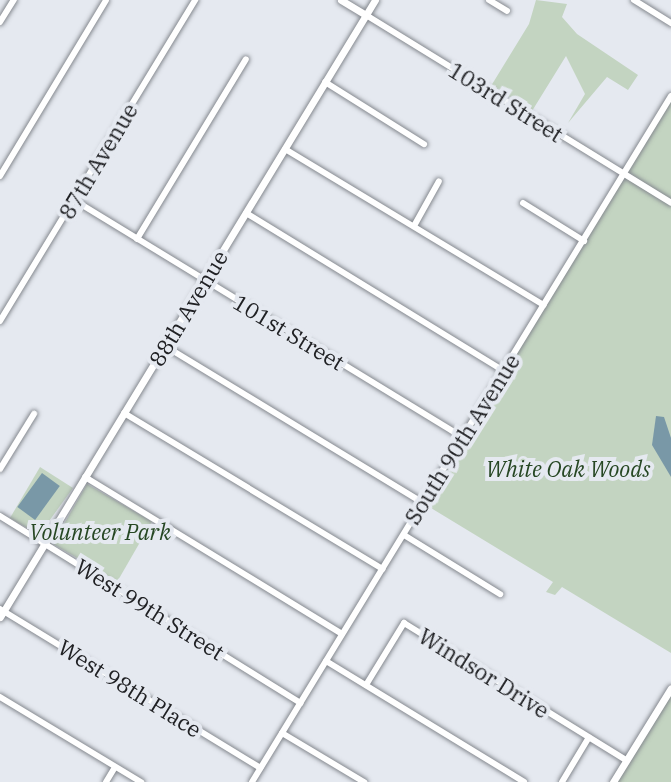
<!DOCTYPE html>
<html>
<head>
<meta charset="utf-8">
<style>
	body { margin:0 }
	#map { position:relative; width:671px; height:782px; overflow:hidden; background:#e5e9f0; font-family:"IBM Plex Serif",serif }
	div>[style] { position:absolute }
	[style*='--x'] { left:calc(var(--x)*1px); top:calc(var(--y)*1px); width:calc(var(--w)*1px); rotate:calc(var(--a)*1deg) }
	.green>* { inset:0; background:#c3d4c1; transform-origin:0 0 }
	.water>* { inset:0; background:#7998a7; transform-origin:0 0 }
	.roads { filter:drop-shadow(0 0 2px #85898f) drop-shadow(0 0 2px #85898f) }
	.minor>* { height:6px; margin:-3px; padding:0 3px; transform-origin:3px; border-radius:3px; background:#fff }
	.tertiary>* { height:7px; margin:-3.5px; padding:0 3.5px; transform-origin:3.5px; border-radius:3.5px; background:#fff }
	span { translate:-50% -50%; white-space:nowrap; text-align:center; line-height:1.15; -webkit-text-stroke:8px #e5e9f0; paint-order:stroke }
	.street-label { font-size:22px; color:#202124 }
	.park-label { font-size:22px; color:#264723; font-style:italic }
</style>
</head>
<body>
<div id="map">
	<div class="green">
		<i style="clip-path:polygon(536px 0,567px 4px,562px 17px,577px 34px,638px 75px,628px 90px,607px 77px,568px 123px,585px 94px,566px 56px,532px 111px,491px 86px,529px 24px)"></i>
		<i style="clip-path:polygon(671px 93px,671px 653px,562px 587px,555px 595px,546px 592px,553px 582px,426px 505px)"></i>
		<i style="clip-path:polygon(40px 467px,73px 488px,39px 535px,10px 518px)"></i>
		<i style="left:87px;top:484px;width:75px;height:69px;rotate:30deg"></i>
		<i style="clip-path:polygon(671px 691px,671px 782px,615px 782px)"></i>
	</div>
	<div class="water">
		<i style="clip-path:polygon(656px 416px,664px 417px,671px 438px,671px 477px,652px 445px)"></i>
		<i style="left:42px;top:473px;width:22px;height:42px;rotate:36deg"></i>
	</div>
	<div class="roads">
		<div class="minor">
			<i style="--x:489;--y:0;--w:21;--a:31"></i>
			<i style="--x:634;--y:0;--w:44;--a:31.9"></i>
			<i style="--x:366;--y:15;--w:358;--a:31.6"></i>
			<i style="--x:0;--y:22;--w:26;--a:-58"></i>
			<i style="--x:325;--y:82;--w:117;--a:32.1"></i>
			<i style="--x:285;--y:149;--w:302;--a:31.1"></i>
			<i style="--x:0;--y:176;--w:205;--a:-58.9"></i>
			<i style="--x:74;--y:200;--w:456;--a:31.4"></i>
			<i style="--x:523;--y:203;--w:72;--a:31.9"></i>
			<i style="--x:246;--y:213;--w:303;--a:31.5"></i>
			<i style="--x:414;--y:226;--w:51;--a:-60.9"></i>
			<i style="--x:137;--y:239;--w:210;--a:-58.8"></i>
			<i style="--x:0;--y:321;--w:376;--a:-58.7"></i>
			<i style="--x:165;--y:346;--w:302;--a:31.3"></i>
			<i style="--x:124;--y:413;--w:302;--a:31.1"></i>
			<i style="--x:0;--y:469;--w:65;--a:-58.3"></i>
			<i style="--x:85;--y:477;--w:301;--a:31.4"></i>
			<i style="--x:0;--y:516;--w:354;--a:31.9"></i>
			<i style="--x:404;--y:535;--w:113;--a:31.6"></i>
			<i style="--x:0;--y:609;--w:305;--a:31.4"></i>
			<i style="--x:326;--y:661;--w:232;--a:31.4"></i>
			<i style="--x:366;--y:685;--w:73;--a:-58.5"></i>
			<i style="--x:404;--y:623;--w:261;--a:31.7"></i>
			<i style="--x:0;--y:697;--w:165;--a:31.1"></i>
			<i style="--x:282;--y:733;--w:96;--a:30.9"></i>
			<i style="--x:106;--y:782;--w:17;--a:-59"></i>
			<i style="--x:252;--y:782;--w:804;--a:-58.58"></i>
			<i style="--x:562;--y:782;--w:52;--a:-59"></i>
		</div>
		<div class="tertiary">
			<i style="--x:341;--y:0;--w:29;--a:31"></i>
			<i style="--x:0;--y:617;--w:722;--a:-58.71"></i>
			<i style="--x:613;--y:782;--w:110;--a:-58.3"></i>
		</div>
	</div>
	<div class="street-label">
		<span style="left:506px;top:102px;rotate:32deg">103rd Street</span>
		<span style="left:98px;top:161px;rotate:-59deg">87th Avenue</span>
		<span style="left:188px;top:308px;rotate:-59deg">88th Avenue</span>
		<span style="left:289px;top:332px;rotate:31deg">101st Street</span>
		<span style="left:462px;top:439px;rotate:-58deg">South 90th Avenue</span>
		<span style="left:150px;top:609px;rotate:32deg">West 99th Street</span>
		<span style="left:484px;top:673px;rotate:32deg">Windsor Drive</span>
		<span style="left:130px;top:688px;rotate:32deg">West 98th Place</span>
	</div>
	<div class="park-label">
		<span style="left:568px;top:469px">White Oak Woods</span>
		<span style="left:100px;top:532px">Volunteer Park</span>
	</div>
</div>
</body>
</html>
